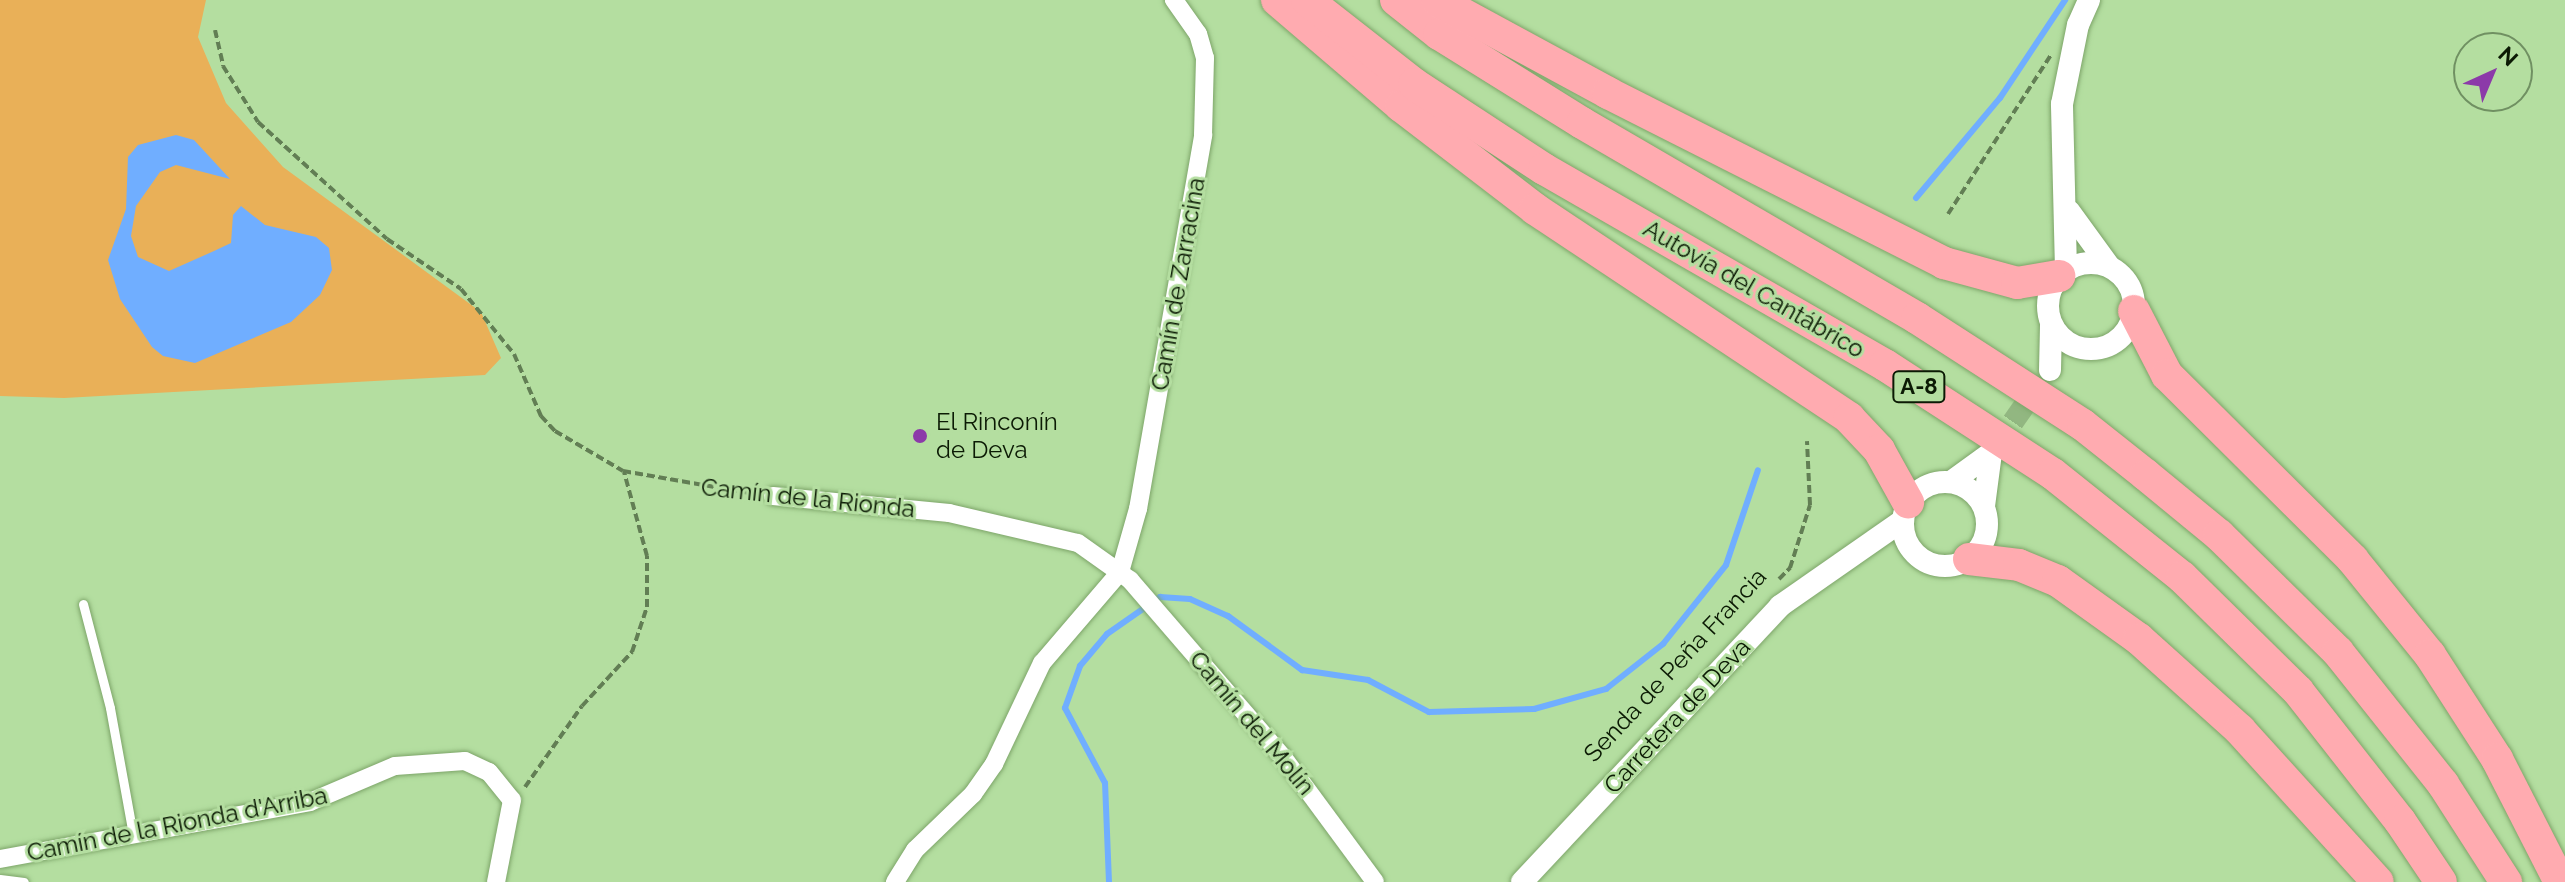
<!DOCTYPE html>
<html>
<head>
<meta charset="utf-8">
<style>
	body { margin:0 }
	#map { position:relative; width:2565px; height:882px; overflow:hidden; background:#b4dea0; font-family:Raleway,sans-serif }
	div>[style] { position:absolute }
	[style*='--x'] { left:calc(var(--x)*1px); top:calc(var(--y)*1px); width:calc(var(--w)*1px); rotate:calc(var(--a)*1deg) }
	.green>* { inset:0; background:#e9b058 }
	.water>* { inset:0; background:#70aeff }
	.stream>* { height:6px; margin:-3px; padding:0 3px; transform-origin:3px; border-radius:3px; background:#70aeff }
	.tertiary-tunnel>* { height:22px; margin-top:-11px; transform-origin:0; background:repeating-linear-gradient(90deg,#92b781 0 22px,transparent 0 33px) }
	.path>* { height:4px; margin-top:-2px; transform-origin:0; background:repeating-linear-gradient(90deg,#627e54 0 8px,transparent 0 12px) }
	.roads { filter:drop-shadow(0 0 2px #7da569) drop-shadow(0 0 2px #7da569) }
	.service>* { height:9px; margin:-4.5px; padding:0 4.5px; transform-origin:4.5px; border-radius:4.5px; background:#fff }
	.minor>* { height:18px; margin:-9px; padding:0 9px; transform-origin:9px; border-radius:9px; background:#fff }
	.tertiary>* { height:22px; margin:-11px; padding:0 11px; transform-origin:11px; border-radius:11px; background:#fff }
	.tertiary>.ring { margin:-11px; padding:0; box-sizing:content-box; background:none; border:22px solid #fff; border-radius:50% }
	.motorway>* { height:32px; margin:-16px; padding:0 16px; transform-origin:16px; border-radius:16px; background:#ffabb0 }
	.dots>* { width:22px; height:22px; translate:-50% -50%; box-sizing:border-box; border:4px solid #b4dea0; border-radius:50% }
	span { translate:-50% -50%; white-space:nowrap; text-align:center; line-height:1.15; -webkit-text-stroke:6px #b4dea0; paint-order:stroke }
	.shield-label span { padding:2px 6px; background:#b4dea0; border:2px solid; border-radius:6px; -webkit-text-stroke-width:0 }
	.shield-label { font-size:22px; color:#0b1a04; font-weight:700 }
	.street-label { font-size:24px; color:#0b1a04 }
	.poi-label { font-size:24px; color:#0b1a04 }
	.left { translate:0 -50%; text-align:left }
	.north { position:absolute; left:2453px; top:32px; width:80px; height:80px; box-sizing:border-box; background:#b4dea0; border:2px solid #709062; border-radius:50%; rotate:44deg; font-size:22px; font-weight:700; line-height:32px; text-align:center; color:#0b1a04 }
	.north::after { content:''; display:block; margin:auto; width:28px; height:36px; background:#8c3aa9; clip-path:polygon(50% 0,100% 100%,50% 72%,0 100%) }
</style>
</head>
<body>
<div id="map">
	<div class="green">
		<i style="clip-path:polygon(0 0,206px 0,198px 37px,226px 103px,283px 167px,481px 312px,501px 358px,485px 375px,64px 398px,0 396px)"></i>
	</div>
	<div class="water">
		<i style="clip-path:polygon(176px 135px,194px 140px,230px 179px,176px 165px,160px 172px,136px 206px,131px 236px,138px 257px,169px 271px,214px 251px,231px 243px,233px 215px,241px 206px,265px 225px,316px 237px,329px 248px,332px 270px,320px 295px,291px 322px,195px 363px,163px 356px,152px 347px,120px 299px,108px 260px,126px 209px,128px 157px,138px 145px)"></i>
	</div>
	<div class="stream">
		<i style="--x:1916;--y:198;--w:131;--a:-50"></i>
		<i style="--x:2000;--y:98;--w:118;--a:-56.4"></i>
		<i style="--x:1109;--y:882;--w:99;--a:-92.3"></i>
		<i style="--x:1105;--y:783;--w:85;--a:-118.1"></i>
		<i style="--x:1065;--y:708;--w:45;--a:-70.3"></i>
		<i style="--x:1080;--y:666;--w:42;--a:-49.8"></i>
		<i style="--x:1107;--y:634;--w:65;--a:-34.9"></i>
		<i style="--x:1160;--y:597;--w:30;--a:4"></i>
		<i style="--x:1190;--y:599;--w:42;--a:24.1"></i>
		<i style="--x:1228;--y:616;--w:92;--a:36.1"></i>
		<i style="--x:1302;--y:670;--w:67;--a:8.6"></i>
		<i style="--x:1368;--y:680;--w:69;--a:27.7"></i>
		<i style="--x:1429;--y:712;--w:105;--a:-1.6"></i>
		<i style="--x:1534;--y:709;--w:75;--a:-15.5"></i>
		<i style="--x:1606;--y:689;--w:73;--a:-38.3"></i>
		<i style="--x:1663;--y:644;--w:101;--a:-51.4"></i>
		<i style="--x:1726;--y:565;--w:100;--a:-71.4"></i>
	</div>
	<div class="tertiary-tunnel">
		<i style="--x:1994;--y:449;--w:82;--a:-55"></i>
	</div>
	<div class="path">
		<i style="--x:215;--y:30;--w:37;--a:77"></i>
		<i style="--x:223;--y:66;--w:66;--a:58"></i>
		<i style="--x:258;--y:122;--w:174;--a:42.2"></i>
		<i style="--x:387;--y:239;--w:89;--a:34"></i>
		<i style="--x:461;--y:289;--w:84;--a:50.8"></i>
		<i style="--x:514;--y:354;--w:68;--a:66.5"></i>
		<i style="--x:541;--y:416;--w:21;--a:47"></i>
		<i style="--x:555;--y:431;--w:79;--a:30.5"></i>
		<i style="--x:623;--y:471;--w:134;--a:9.9"></i>
		<i style="--x:1948;--y:214;--w:189;--a:-57.1"></i>
		<i style="--x:1779;--y:579;--w:16;--a:-45"></i>
		<i style="--x:1790;--y:568;--w:66;--a:-72.4"></i>
		<i style="--x:1810;--y:505;--w:64;--a:-92.7"></i>
		<i style="--x:525;--y:787;--w:99;--a:-54.9"></i>
		<i style="--x:582;--y:706;--w:74;--a:-47.2"></i>
		<i style="--x:632;--y:652;--w:47;--a:-71.6"></i>
		<i style="--x:647;--y:607;--w:51;--a:-90"></i>
		<i style="--x:647;--y:556;--w:87;--a:-105.3"></i>
	</div>
	<div class="roads">
		<div class="service">
			<i style="--x:83;--y:604;--w:107;--a:75.4"></i>
			<i style="--x:110;--y:708;--w:128;--a:79.7"></i>
			<i style="--x:0;--y:879;--w:24;--a:7"></i>
		</div>
		<div class="minor">
			<i style="--x:773;--y:496;--w:177;--a:5.5"></i>
			<i style="--x:949;--y:513;--w:132;--a:13.1"></i>
			<i style="--x:1078;--y:543;--w:64;--a:35.4"></i>
			<i style="--x:1130;--y:580;--w:234;--a:49.2"></i>
			<i style="--x:1283;--y:757;--w:155;--a:53.6"></i>
			<i style="--x:0;--y:859;--w:315;--a:-10.4"></i>
			<i style="--x:310;--y:802;--w:92;--a:-23"></i>
			<i style="--x:395;--y:766;--w:70;--a:-4.1"></i>
			<i style="--x:465;--y:761;--w:26;--a:25"></i>
			<i style="--x:489;--y:772;--w:36;--a:51"></i>
			<i style="--x:512;--y:800;--w:84;--a:101"></i>
			<i style="--x:895;--y:882;--w:38;--a:-58"></i>
			<i style="--x:915;--y:850;--w:81;--a:-44"></i>
			<i style="--x:973;--y:794;--w:37;--a:-55"></i>
			<i style="--x:994;--y:764;--w:112;--a:-64.6"></i>
			<i style="--x:1042;--y:663;--w:120;--a:-49.4"></i>
			<i style="--x:1120;--y:572;--w:66;--a:-74.1"></i>
			<i style="--x:1138;--y:509;--w:380;--a:-80.1"></i>
			<i style="--x:1203;--y:135;--w:77;--a:-88.5"></i>
			<i style="--x:1205;--y:58;--w:25;--a:-106"></i>
			<i style="--x:1198;--y:34;--w:42;--a:-125.2"></i>
		</div>
		<div class="tertiary">
			<i style="--x:2069;--y:211;--w:68;--a:54"></i>
			<i class="ring" style="left:2048px;top:263px;width:64px;height:64px"></i>
			<i style="--x:2066;--y:270;--w:166;--a:-91.4"></i>
			<i style="--x:2062;--y:104;--w:81;--a:-78.6"></i>
			<i style="--x:2078;--y:25;--w:27;--a:-66"></i>
			<i style="--x:2050;--y:370;--w:45;--a:-88.7"></i>
			<i class="ring" style="left:1903px;top:482px;width:62px;height:62px"></i>
			<i style="--x:1951;--y:482;--w:49;--a:-35.9"></i>
			<i style="--x:1984;--y:506;--w:53;--a:-82.5"></i>
			<i style="--x:1522;--y:882;--w:378;--a:-46.9"></i>
			<i style="--x:1780;--y:606;--w:149;--a:-34.9"></i>
		</div>
		<div class="motorway">
			<i style="--x:1277;--y:0;--w:163;--a:40.5"></i>
			<i style="--x:1401;--y:106;--w:169;--a:37.5"></i>
			<i style="--x:1535;--y:209;--w:377;--a:33.6"></i>
			<i style="--x:1849;--y:418;--w:44;--a:46.8"></i>
			<i style="--x:1879;--y:450;--w:60;--a:60.9"></i>
			<i style="--x:1307;--y:0;--w:136;--a:38.1"></i>
			<i style="--x:1414;--y:84;--w:155;--a:33.2"></i>
			<i style="--x:1544;--y:169;--w:393;--a:29.9"></i>
			<i style="--x:1885;--y:365;--w:200;--a:33"></i>
			<i style="--x:2053;--y:474;--w:165;--a:38.6"></i>
			<i style="--x:2182;--y:577;--w:163;--a:44.5"></i>
			<i style="--x:2298;--y:691;--w:165;--a:51.9"></i>
			<i style="--x:2400;--y:821;--w:73;--a:56.1"></i>
			<i style="--x:1396;--y:0;--w:55;--a:38.3"></i>
			<i style="--x:1439;--y:34;--w:168;--a:31.9"></i>
			<i style="--x:1582;--y:123;--w:388;--a:30.2"></i>
			<i style="--x:1917;--y:318;--w:197;--a:32.8"></i>
			<i style="--x:2083;--y:425;--w:80;--a:38.4"></i>
			<i style="--x:2146;--y:475;--w:94;--a:39.4"></i>
			<i style="--x:2219;--y:535;--w:167;--a:44.5"></i>
			<i style="--x:2338;--y:652;--w:169;--a:51.5"></i>
			<i style="--x:2443;--y:784;--w:117;--a:57.3"></i>
			<i style="--x:1437;--y:0;--w:195;--a:28.5"></i>
			<i style="--x:1608;--y:93;--w:377;--a:26.8"></i>
			<i style="--x:1944;--y:263;--w:76;--a:15.3"></i>
			<i style="--x:2017;--y:283;--w:43;--a:-9.5"></i>
			<i style="--x:2134;--y:311;--w:72;--a:62.7"></i>
			<i style="--x:2167;--y:375;--w:262;--a:44.8"></i>
			<i style="--x:2353;--y:560;--w:122;--a:51"></i>
			<i style="--x:2430;--y:655;--w:124;--a:57.2"></i>
			<i style="--x:2497;--y:759;--w:138;--a:62.9"></i>
			<i style="--x:1969;--y:559;--w:50;--a:6.8"></i>
			<i style="--x:2019;--y:565;--w:42;--a:22.3"></i>
			<i style="--x:2058;--y:581;--w:100;--a:35.6"></i>
			<i style="--x:2139;--y:639;--w:136;--a:42"></i>
			<i style="--x:2240;--y:730;--w:205;--a:47.8"></i>
		</div>
	</div>
	<div class="dots">
		<i style="left:920px;top:436px;background:#8c3aa9"></i>
	</div>
	<div class="shield-label">
		<span style="left:1919px;top:387px">A-8</span>
	</div>
	<div class="street-label">
		<span style="left:1178px;top:284px;rotate:-80deg">Camín de Zarracina</span>
		<span style="left:1754px;top:289px;rotate:30deg">Autovía del Cantábrico</span>
		<span style="left:808px;top:498px;rotate:6deg">Camín de la Rionda</span>
		<span style="left:1675px;top:665px;rotate:-47deg">Senda de Peña Francia</span>
		<span style="left:1677px;top:716px;rotate:-47deg">Carretera de Deva</span>
		<span style="left:1252px;top:723px;rotate:50deg">Camín del Molín</span>
		<span style="left:177px;top:824px;rotate:-11deg">Camín de la Rionda d'Arriba</span>
	</div>
	<div class="poi-label">
		<span class="left" style="left:936px;top:436px">El Rinconín<br>de Deva</span>
	</div>
	<div class="north">N</div>
</div>
</body>
</html>
